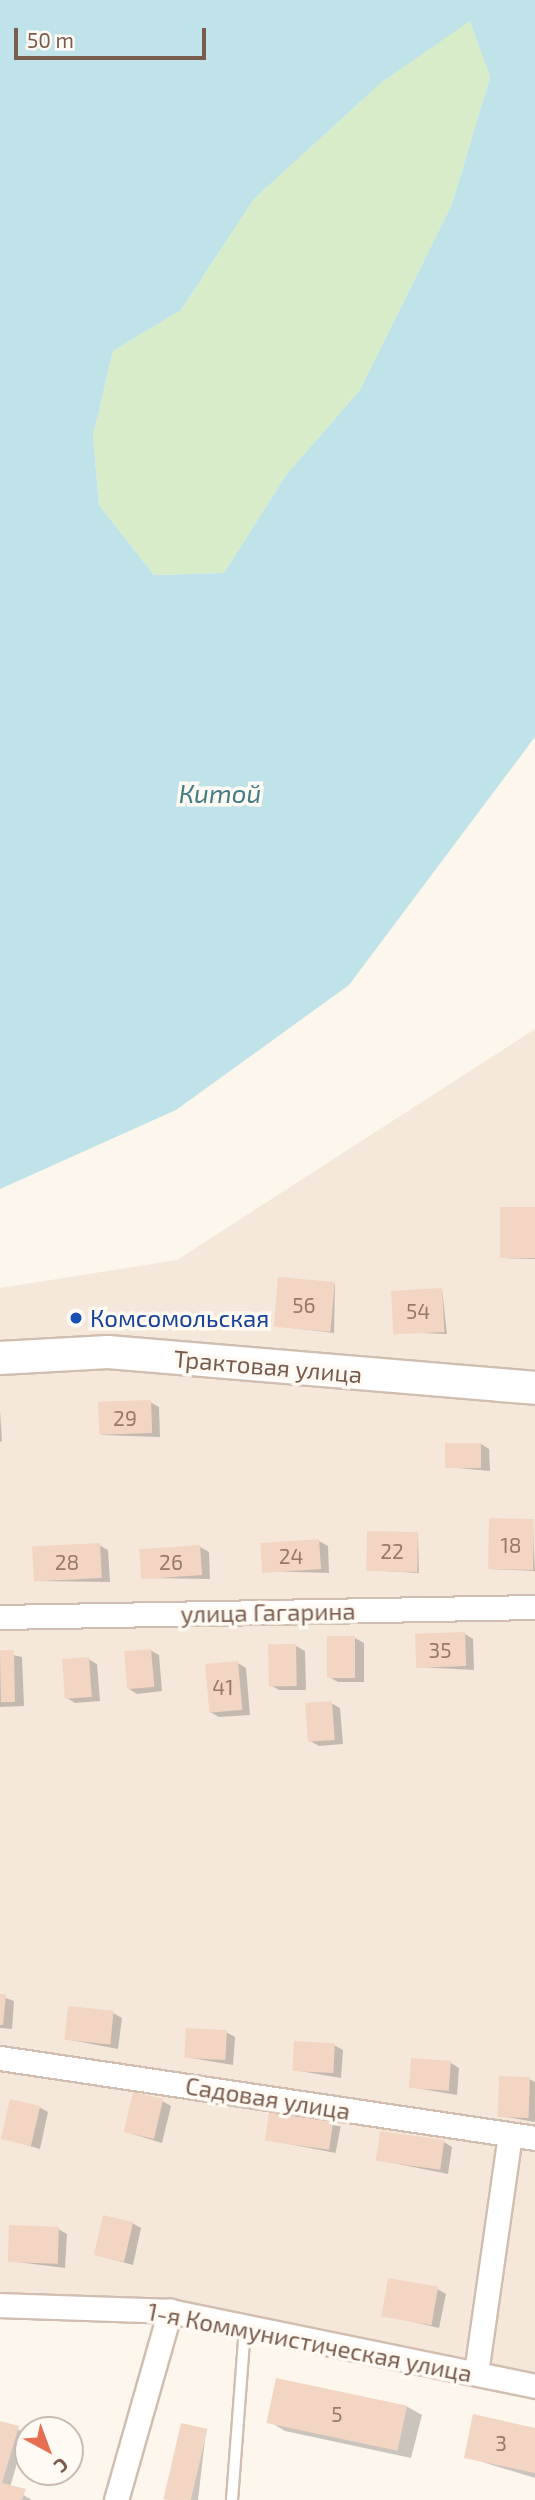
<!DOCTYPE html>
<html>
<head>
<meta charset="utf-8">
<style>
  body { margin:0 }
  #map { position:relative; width:535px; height:2500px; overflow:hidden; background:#fdf6ec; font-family:"Exo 2",sans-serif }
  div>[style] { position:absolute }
  .residential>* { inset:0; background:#f5e8da }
  .green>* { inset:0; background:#d8ecc9 }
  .water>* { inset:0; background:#bfe3e8 }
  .shadow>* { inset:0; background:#0003; transform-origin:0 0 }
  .building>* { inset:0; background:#f3d5c3; transform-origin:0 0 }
  .roads { filter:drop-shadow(2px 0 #d1beb0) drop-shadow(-2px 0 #d1beb0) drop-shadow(0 2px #d1beb0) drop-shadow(0 -2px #d1beb0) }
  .lane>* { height:10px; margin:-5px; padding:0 5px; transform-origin:5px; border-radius:5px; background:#fff }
  .street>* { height:23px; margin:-11.5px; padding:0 11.5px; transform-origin:11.5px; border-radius:11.5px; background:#fff }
  .secondary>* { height:32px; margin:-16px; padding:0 16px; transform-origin:16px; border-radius:16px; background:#fff }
  .dots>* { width:19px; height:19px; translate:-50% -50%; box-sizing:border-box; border:4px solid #fffaf3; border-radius:50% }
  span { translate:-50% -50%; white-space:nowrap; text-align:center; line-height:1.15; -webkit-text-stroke:7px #fffaf3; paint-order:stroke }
  .number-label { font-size:21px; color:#987a6a }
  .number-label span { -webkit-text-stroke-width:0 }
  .transit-label { font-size:24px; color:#164399 }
  .left { translate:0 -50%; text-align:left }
  .street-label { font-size:24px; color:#7a5c4d }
  .water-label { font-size:26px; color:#437c86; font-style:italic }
  .north { position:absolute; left:14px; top:2416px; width:70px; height:70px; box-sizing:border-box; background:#fffaf3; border:2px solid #cabbb1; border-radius:50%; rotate:139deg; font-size:19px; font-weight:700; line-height:28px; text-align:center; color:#7a5c4d }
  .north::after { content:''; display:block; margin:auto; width:24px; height:32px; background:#e76f51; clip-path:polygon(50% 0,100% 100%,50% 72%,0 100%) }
  .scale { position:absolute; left:14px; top:28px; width:192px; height:32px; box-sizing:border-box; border:4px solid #7a5c4d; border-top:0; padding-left:9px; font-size:21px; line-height:24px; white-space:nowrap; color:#7a5c4d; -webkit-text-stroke:5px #fffaf3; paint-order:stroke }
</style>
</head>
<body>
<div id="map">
  <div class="residential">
    <i style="clip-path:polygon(535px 1029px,535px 2378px,189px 2318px,0 2316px,0 1288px,177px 1260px)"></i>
  </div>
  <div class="green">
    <i style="clip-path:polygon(470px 20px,490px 77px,452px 204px,360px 390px,286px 475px,224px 573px,154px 575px,99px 505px,93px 436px,113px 351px,181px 310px,254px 199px,382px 82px)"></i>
  </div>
  <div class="water">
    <i style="clip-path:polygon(evenodd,0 0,535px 0,535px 737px,349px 985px,176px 1110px,0 1189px,0 0,470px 21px,490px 77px,452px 204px,360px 390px,286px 475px,224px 573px,154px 575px,99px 505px,93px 436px,113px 351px,181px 310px,254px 199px,382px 82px,470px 21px)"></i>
  </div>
  <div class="shadow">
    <i style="clip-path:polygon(535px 1209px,535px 1259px,503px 1258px)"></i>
    <i style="clip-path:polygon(335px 1284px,334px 1333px,276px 1326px)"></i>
    <i style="clip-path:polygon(442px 1289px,447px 1334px,394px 1332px)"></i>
    <i style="clip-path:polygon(150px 1402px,159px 1407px,160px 1437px,102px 1435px)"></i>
    <i style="clip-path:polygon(0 1410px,2px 1441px,0 1442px)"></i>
    <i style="clip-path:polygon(481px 1444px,489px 1449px,490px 1471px,447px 1467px)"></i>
    <i style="clip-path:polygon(533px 1521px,535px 1571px,490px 1569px)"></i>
    <i style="clip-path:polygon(418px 1533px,419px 1573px,367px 1570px)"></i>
    <i style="clip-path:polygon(319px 1541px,328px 1546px,329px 1573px,263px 1571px)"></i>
    <i style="clip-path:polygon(99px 1545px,108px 1550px,110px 1582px,36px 1581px)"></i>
    <i style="clip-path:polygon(200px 1547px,209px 1552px,210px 1579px,143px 1578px)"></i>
    <i style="clip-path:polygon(465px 1634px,473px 1639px,474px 1670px,418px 1667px)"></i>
    <i style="clip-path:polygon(355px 1638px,364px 1643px,364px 1682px,338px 1682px,329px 1677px)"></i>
    <i style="clip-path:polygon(296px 1646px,305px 1651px,306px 1690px,279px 1690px,270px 1685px)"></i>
    <i style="clip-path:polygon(150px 1650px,159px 1655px,162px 1691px,137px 1694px,129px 1689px)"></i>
    <i style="clip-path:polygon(0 1652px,22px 1657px,24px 1706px,0 1707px)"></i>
    <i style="clip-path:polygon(88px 1659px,97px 1664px,100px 1701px,75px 1703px,67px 1698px)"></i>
    <i style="clip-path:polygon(238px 1663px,246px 1668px,250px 1715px,219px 1717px,210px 1712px)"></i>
    <i style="clip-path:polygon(331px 1703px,340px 1708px,343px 1744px,319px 1746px,310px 1741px)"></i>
    <i style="clip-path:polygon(0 1996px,14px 2001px,12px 2029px,0 2028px)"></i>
    <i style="clip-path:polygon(113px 2013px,122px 2018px,118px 2049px,65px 2039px)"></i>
    <i style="clip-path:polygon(226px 2032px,235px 2037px,233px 2065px,185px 2057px)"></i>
    <i style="clip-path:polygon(334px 2045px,343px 2050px,341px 2078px,294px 2070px)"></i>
    <i style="clip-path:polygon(451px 2063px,459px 2068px,457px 2095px,410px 2087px)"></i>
    <i style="clip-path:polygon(529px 2079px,535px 2082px,535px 2122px,500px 2116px)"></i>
    <i style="clip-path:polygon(162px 2101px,171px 2106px,162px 2143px,126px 2132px)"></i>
    <i style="clip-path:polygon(39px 2107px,48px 2112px,40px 2149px,3px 2138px)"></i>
    <i style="left:271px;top:2113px;width:71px;height:27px;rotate:11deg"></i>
    <i style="clip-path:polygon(444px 2142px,452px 2147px,448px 2174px,378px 2160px)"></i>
    <i style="clip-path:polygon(132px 2223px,141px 2228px,133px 2265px,96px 2255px)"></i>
    <i style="clip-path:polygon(58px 2229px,67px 2234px,65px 2268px,9px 2261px)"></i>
    <i style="clip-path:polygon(437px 2289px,446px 2294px,439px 2328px,383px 2315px)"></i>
    <i style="clip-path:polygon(406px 2406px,422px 2415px,411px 2458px,285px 2431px,270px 2422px)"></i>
    <i style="clip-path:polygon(0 2422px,26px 2433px,10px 2487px,32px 2500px,0 2500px)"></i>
    <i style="clip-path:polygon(535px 2429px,535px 2478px,466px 2457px)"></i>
    <i style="clip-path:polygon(206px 2431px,198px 2500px,169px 2500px)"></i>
  </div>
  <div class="building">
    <i style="left:535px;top:1207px;width:51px;height:35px;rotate:90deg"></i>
    <i style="left:278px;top:1277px;width:57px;height:50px;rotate:5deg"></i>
    <i style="left:442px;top:1288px;width:44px;height:51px;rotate:87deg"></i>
    <i style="left:151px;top:1400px;width:33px;height:53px;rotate:88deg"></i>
    <i style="left:445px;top:1443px;width:36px;height:25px"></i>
    <i style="left:534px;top:1519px;width:51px;height:45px;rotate:91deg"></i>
    <i style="left:367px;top:1531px;width:51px;height:40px;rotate:1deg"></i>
    <i style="left:319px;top:1539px;width:30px;height:59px;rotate:86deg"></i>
    <i style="left:100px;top:1543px;width:35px;height:68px;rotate:87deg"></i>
    <i style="left:200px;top:1545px;width:30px;height:61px;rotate:86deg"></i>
    <i style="left:465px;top:1632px;width:34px;height:50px;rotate:88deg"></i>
    <i style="left:327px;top:1636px;width:28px;height:42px"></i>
    <i style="left:296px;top:1644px;width:42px;height:28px;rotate:89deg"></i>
    <i style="left:151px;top:1649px;width:38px;height:27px;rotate:85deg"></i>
    <i style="left:14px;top:1650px;width:52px;height:14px;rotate:89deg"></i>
    <i style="left:89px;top:1657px;width:40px;height:27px;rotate:86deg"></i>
    <i style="left:238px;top:1661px;width:49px;height:33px;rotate:85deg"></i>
    <i style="left:332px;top:1701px;width:39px;height:27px;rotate:86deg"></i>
    <i style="clip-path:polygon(0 1994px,6px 1994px,3px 2025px,0 2025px)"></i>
    <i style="left:68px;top:2006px;width:46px;height:34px;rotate:6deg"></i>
    <i style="left:186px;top:2028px;width:41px;height:30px;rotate:3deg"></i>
    <i style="left:294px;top:2041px;width:41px;height:30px;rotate:3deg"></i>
    <i style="left:411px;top:2058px;width:40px;height:30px;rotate:4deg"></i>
    <i style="left:499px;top:2076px;width:31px;height:41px;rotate:2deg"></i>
    <i style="left:133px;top:2092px;width:31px;height:41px;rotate:13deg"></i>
    <i style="left:10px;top:2099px;width:31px;height:41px;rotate:13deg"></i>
    <i style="left:269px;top:2111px;width:65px;height:30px;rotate:8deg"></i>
    <i style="left:380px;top:2131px;width:65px;height:30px;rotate:8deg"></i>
    <i style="left:103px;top:2215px;width:31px;height:41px;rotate:13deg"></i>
    <i style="left:9px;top:2225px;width:50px;height:37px;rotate:2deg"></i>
    <i style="left:388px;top:2278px;width:51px;height:39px;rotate:10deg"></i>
    <i style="left:276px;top:2378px;width:134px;height:46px;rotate:12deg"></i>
    <i style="clip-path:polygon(473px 2414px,535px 2428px,535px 2473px,464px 2458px)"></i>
    <i style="clip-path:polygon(0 2421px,19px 2426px,2px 2483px,26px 2489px,22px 2500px,0 2500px)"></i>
    <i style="left:181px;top:2423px;width:27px;height:78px;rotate:13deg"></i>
  </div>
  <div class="roads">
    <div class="lane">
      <i style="left:232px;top:2500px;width:174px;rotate:-85.7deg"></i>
    </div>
    <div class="street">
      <i style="left:0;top:1617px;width:535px;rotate:-1.07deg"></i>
      <i style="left:0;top:2058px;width:541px;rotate:8.5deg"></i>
      <i style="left:0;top:2305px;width:170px;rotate:2deg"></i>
      <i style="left:170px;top:2311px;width:373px;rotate:11.6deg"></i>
      <i style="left:476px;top:2373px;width:241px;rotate:-81.9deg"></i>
      <i style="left:116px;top:2500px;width:197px;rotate:-74.1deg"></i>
    </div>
    <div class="secondary">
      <i style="left:0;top:1358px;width:108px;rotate:-3.2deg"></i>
      <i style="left:108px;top:1352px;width:429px;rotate:4.8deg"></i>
    </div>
  </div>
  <div class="dots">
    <i style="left:76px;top:1318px;background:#1a4fb4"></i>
  </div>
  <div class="number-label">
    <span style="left:304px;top:1305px">56</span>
    <span style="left:418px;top:1311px">54</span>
    <span style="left:125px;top:1418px">29</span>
    <span style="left:511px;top:1545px">18</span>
    <span style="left:392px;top:1551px">22</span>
    <span style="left:291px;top:1556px">24</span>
    <span style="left:67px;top:1562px">28</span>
    <span style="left:171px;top:1562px">26</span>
    <span style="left:440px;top:1650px">35</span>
    <span style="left:223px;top:1687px">41</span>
    <span style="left:337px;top:2414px">5</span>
    <span style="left:501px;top:2443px">3</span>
  </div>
  <div class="transit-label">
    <span class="left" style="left:90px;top:1318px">Комсомольская</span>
  </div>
  <div class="street-label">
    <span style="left:268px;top:1366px;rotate:5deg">Трактовая улица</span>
    <span style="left:268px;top:1612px;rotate:-1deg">улица Гагарина</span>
    <span style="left:268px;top:2098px;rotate:9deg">Садовая улица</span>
    <span style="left:310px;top:2342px;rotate:11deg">1-я Коммунистическая улица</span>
  </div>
  <div class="water-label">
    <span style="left:220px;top:793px">Китой</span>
  </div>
  <div class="north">С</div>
  <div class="scale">50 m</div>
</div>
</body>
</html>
